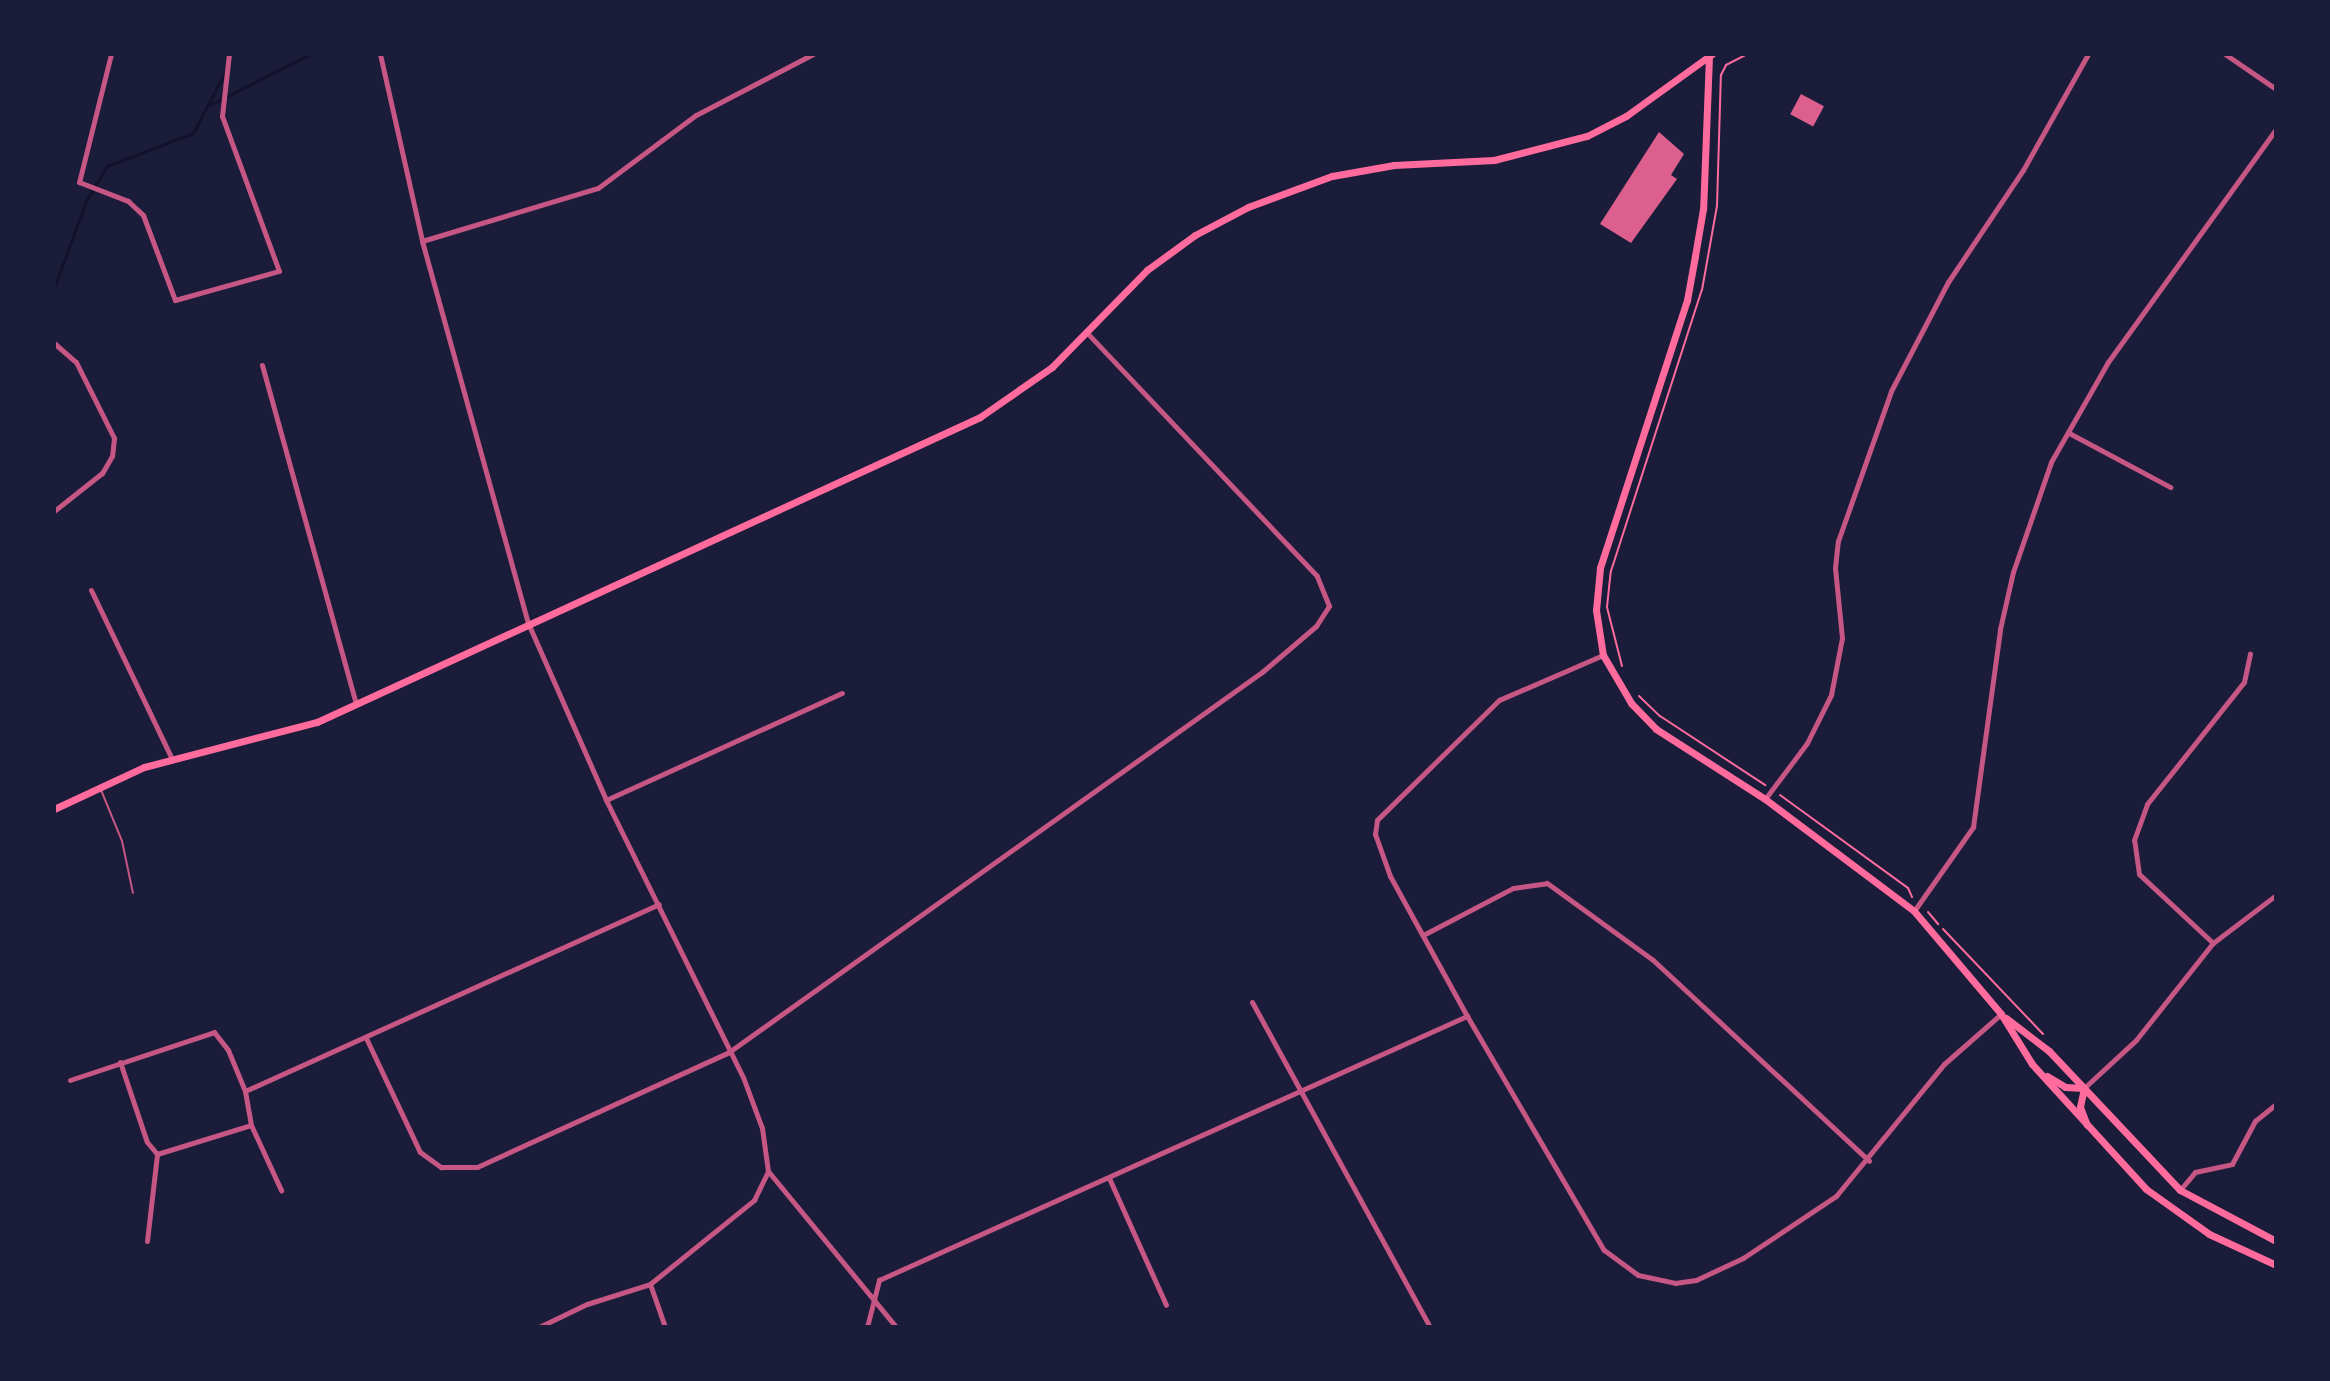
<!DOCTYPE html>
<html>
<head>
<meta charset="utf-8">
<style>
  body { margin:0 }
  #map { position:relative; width:2330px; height:1381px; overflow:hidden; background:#1b1b3a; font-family:"DejaVu Sans",sans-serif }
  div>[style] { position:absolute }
  .stream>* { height:3px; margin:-1.5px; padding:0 1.5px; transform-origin:1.5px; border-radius:1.5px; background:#12122b }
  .building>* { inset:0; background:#dd5f8e; transform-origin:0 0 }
  .path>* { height:2px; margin:-1px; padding:0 1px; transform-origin:1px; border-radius:1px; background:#ff6b9d }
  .service>* { height:2px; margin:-1px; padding:0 1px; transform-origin:1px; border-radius:1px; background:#c65784 }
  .minor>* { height:5px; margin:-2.5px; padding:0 2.5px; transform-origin:2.5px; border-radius:2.5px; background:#c65784 }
  .secondary>* { height:7px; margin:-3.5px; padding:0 3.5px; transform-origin:3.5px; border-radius:3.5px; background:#ff6b9d }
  span { translate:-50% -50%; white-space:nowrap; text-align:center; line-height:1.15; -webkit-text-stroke:7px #1b1b3a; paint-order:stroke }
  .frame { position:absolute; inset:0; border:56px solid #1b1b3a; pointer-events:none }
</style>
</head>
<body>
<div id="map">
  <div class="stream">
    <i style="left:210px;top:105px;width:112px;rotate:-27deg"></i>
    <i style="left:54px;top:288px;width:93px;rotate:-69.8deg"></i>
    <i style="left:86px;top:201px;width:41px;rotate:-59deg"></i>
    <i style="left:107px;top:166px;width:92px;rotate:-21deg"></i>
    <i style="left:193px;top:133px;width:69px;rotate:-62.3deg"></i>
  </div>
  <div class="building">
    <i style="left:1801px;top:94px;width:26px;height:23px;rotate:28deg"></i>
    <i style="clip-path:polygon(1659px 132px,1684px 154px,1671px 175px,1677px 179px,1631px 243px,1600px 224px)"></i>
  </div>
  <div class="path">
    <i style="left:1622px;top:666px;width:61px;rotate:-104.3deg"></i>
    <i style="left:1607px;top:607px;width:36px;rotate:-84deg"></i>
    <i style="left:1611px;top:571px;width:295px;rotate:-72.1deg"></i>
    <i style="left:1702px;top:290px;width:85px;rotate:-79.9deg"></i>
    <i style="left:1717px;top:206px;width:131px;rotate:-88.3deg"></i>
    <i style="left:1721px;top:75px;width:11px;rotate:-63deg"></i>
    <i style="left:1726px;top:65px;width:25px;rotate:-27deg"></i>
    <i style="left:1639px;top:696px;width:29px;rotate:44deg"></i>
    <i style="left:1660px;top:716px;width:126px;rotate:33.3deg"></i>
    <i style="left:1780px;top:795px;width:158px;rotate:36deg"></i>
    <i style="left:1908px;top:888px;width:10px;rotate:66deg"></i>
    <i style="left:1928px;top:912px;width:16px;rotate:50deg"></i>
    <i style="left:1943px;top:929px;width:145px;rotate:46.4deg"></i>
  </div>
  <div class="service">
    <i style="left:101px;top:790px;width:55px;rotate:67.6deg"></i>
    <i style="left:122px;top:841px;width:53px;rotate:78.1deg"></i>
  </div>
  <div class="minor">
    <i style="left:111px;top:54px;width:132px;rotate:104deg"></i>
    <i style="left:79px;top:182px;width:53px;rotate:21.2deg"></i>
    <i style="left:128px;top:201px;width:21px;rotate:43deg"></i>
    <i style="left:143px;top:215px;width:91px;rotate:69.4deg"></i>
    <i style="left:175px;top:300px;width:108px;rotate:-15.6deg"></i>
    <i style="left:279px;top:271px;width:165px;rotate:-110.2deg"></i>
    <i style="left:222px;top:116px;width:62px;rotate:-83.6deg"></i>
    <i style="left:380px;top:54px;width:192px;rotate:77.3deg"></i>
    <i style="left:422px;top:241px;width:396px;rotate:74.5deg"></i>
    <i style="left:528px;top:623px;width:193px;rotate:66.2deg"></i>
    <i style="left:606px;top:800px;width:309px;rotate:63.7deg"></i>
    <i style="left:743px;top:1077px;width:54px;rotate:69.6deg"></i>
    <i style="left:762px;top:1128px;width:43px;rotate:82.1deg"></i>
    <i style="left:768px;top:1171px;width:202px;rotate:50.6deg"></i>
    <i style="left:2225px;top:54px;width:62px;rotate:34.5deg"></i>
    <i style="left:422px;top:241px;width:184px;rotate:-16.8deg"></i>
    <i style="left:598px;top:188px;width:122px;rotate:-36.7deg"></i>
    <i style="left:696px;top:115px;width:132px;rotate:-27.5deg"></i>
    <i style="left:54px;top:343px;width:29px;rotate:41deg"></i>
    <i style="left:76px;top:362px;width:85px;rotate:63.4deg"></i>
    <i style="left:114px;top:438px;width:18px;rotate:96deg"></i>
    <i style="left:112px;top:456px;width:20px;rotate:120deg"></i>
    <i style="left:102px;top:473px;width:61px;rotate:141.6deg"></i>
    <i style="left:262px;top:365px;width:352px;rotate:74.5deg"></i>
    <i style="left:2069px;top:433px;width:115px;rotate:28.1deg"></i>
    <i style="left:91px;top:590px;width:187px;rotate:64.4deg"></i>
    <i style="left:1603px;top:655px;width:113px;rotate:156.6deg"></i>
    <i style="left:1499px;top:700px;width:171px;rotate:135.5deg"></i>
    <i style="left:1377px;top:820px;width:14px;rotate:98deg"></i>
    <i style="left:1375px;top:834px;width:45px;rotate:70.3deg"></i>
    <i style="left:1390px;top:876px;width:160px;rotate:61.2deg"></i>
    <i style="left:1467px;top:1016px;width:271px;rotate:59.7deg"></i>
    <i style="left:1604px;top:1250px;width:42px;rotate:36.3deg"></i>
    <i style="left:1638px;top:1275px;width:38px;rotate:12deg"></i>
    <i style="left:1675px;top:1283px;width:21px;rotate:-8deg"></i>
    <i style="left:1696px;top:1280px;width:52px;rotate:-25.1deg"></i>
    <i style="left:1743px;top:1258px;width:112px;rotate:-33.7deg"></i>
    <i style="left:1836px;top:1196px;width:171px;rotate:-50.7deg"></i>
    <i style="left:1944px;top:1064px;width:76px;rotate:-41.3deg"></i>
    <i style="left:1765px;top:799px;width:70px;rotate:-53.1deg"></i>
    <i style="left:1807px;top:743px;width:54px;rotate:-63.4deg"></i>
    <i style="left:1831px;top:695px;width:58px;rotate:-79.1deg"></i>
    <i style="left:1842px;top:638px;width:70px;rotate:-95.7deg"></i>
    <i style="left:1835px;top:568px;width:27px;rotate:-84deg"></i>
    <i style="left:1838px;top:541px;width:159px;rotate:-70.5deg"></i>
    <i style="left:1891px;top:391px;width:123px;rotate:-62.4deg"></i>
    <i style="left:1948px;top:282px;width:135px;rotate:-56.2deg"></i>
    <i style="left:2023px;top:170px;width:133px;rotate:-60.7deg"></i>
    <i style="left:606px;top:800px;width:259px;rotate:-24.4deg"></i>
    <i style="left:1914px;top:911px;width:103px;rotate:-54.9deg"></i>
    <i style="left:1973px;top:827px;width:200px;rotate:-82.2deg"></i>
    <i style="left:2000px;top:629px;width:58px;rotate:-77.2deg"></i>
    <i style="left:2013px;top:572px;width:116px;rotate:-70.9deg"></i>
    <i style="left:2051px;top:462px;width:115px;rotate:-60.3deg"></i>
    <i style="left:2108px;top:362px;width:287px;rotate:-54.2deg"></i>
    <i style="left:1425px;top:934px;width:99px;rotate:-27.6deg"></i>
    <i style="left:1513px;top:888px;width:34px;rotate:-8deg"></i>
    <i style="left:1547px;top:883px;width:131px;rotate:36deg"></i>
    <i style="left:1653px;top:960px;width:295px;rotate:42.9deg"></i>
    <i style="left:2213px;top:943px;width:101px;rotate:-137deg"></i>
    <i style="left:2139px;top:874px;width:34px;rotate:-98deg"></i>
    <i style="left:2134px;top:840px;width:38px;rotate:-70deg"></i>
    <i style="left:2147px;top:804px;width:156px;rotate:-51.5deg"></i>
    <i style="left:2244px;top:682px;width:29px;rotate:-78deg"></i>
    <i style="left:1252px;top:1002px;width:371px;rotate:61.3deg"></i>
    <i style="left:366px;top:1038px;width:126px;rotate:64.7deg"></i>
    <i style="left:420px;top:1152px;width:26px;rotate:36deg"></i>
    <i style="left:441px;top:1167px;width:36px"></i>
    <i style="left:477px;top:1167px;width:277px;rotate:-24.5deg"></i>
    <i style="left:729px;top:1052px;width:655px;rotate:-35.49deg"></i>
    <i style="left:1262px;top:672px;width:71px;rotate:-40.4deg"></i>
    <i style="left:1316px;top:626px;width:24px;rotate:-57deg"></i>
    <i style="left:1329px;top:606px;width:32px;rotate:-112deg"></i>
    <i style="left:1317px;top:576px;width:335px;rotate:-133.4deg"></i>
    <i style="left:120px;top:1062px;width:84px;rotate:71.4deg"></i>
    <i style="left:147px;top:1142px;width:16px;rotate:50deg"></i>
    <i style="left:157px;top:1154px;width:98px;rotate:-17.1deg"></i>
    <i style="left:70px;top:1080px;width:152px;rotate:-18.4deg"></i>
    <i style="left:214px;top:1032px;width:23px;rotate:52deg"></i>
    <i style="left:228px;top:1050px;width:44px;rotate:67.5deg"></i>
    <i style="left:245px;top:1091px;width:35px;rotate:80deg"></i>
    <i style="left:251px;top:1125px;width:72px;rotate:65.2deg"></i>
    <i style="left:2084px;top:1088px;width:71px;rotate:-42.7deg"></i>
    <i style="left:2136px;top:1040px;width:124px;rotate:-51.6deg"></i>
    <i style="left:2213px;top:943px;width:79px;rotate:-37.3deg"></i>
    <i style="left:245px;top:1091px;width:454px;rotate:-24.3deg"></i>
    <i style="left:1109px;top:1178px;width:139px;rotate:65.8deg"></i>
    <i style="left:2180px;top:1190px;width:23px;rotate:-50deg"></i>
    <i style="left:2195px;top:1172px;width:38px;rotate:-12deg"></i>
    <i style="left:2232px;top:1164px;width:49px;rotate:-61.9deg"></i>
    <i style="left:2255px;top:1121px;width:27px;rotate:-39deg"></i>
    <i style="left:147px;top:1241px;width:88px;rotate:-83.4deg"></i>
    <i style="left:650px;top:1284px;width:46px;rotate:70.8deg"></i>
    <i style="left:539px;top:1327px;width:53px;rotate:-25.6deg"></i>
    <i style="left:587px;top:1304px;width:66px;rotate:-17.6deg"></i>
    <i style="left:650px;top:1284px;width:134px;rotate:-38.9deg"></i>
    <i style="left:754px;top:1200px;width:32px;rotate:-64deg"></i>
    <i style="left:867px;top:1327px;width:49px;rotate:-75.7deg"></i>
    <i style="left:879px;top:1280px;width:645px;rotate:-24.18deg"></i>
  </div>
  <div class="secondary">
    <i style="left:1709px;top:56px;width:153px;rotate:92.2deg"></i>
    <i style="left:1703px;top:209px;width:48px;rotate:99.7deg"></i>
    <i style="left:1695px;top:256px;width:45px;rotate:100.3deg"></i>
    <i style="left:1687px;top:300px;width:282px;rotate:108deg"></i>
    <i style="left:1600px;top:568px;width:42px;rotate:95.4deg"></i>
    <i style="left:1596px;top:610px;width:46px;rotate:81.2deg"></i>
    <i style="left:1603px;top:655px;width:56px;rotate:59.7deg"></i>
    <i style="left:1631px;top:703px;width:36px;rotate:46deg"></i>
    <i style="left:1656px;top:729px;width:130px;rotate:32.7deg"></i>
    <i style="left:1765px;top:799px;width:186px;rotate:36.9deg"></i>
    <i style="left:1914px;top:911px;width:135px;rotate:49.8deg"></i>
    <i style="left:2001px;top:1014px;width:59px;rotate:58.2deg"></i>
    <i style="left:2032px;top:1064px;width:169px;rotate:47.6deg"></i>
    <i style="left:2146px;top:1189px;width:77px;rotate:35.5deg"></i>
    <i style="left:2209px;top:1234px;width:74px;rotate:24.8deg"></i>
    <i style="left:54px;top:809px;width:99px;rotate:-25deg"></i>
    <i style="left:144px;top:767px;width:179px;rotate:-14.6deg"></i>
    <i style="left:317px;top:722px;width:730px;rotate:-24.7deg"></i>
    <i style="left:980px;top:417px;width:88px;rotate:-34.8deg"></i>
    <i style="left:1052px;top:367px;width:136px;rotate:-45.6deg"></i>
    <i style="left:1147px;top:270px;width:59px;rotate:-36.1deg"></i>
    <i style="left:1195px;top:235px;width:60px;rotate:-27.8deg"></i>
    <i style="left:1248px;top:207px;width:90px;rotate:-20.3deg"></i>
    <i style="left:1332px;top:176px;width:63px;rotate:-10.1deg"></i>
    <i style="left:1394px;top:165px;width:100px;rotate:-2.9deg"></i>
    <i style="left:1494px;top:160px;width:96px;rotate:-14.5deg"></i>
    <i style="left:1587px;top:136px;width:44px;rotate:-27.1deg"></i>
    <i style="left:1626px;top:116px;width:106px;rotate:-35.8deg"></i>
    <i style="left:2006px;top:1018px;width:54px;rotate:37.5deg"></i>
    <i style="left:2049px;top:1051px;width:191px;rotate:46.7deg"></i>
    <i style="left:2180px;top:1190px;width:109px;rotate:28deg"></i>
    <i style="left:2047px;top:1076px;width:21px;rotate:31deg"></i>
    <i style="left:2065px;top:1087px;width:19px;rotate:3deg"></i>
    <i style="left:2084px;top:1088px;width:19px;rotate:102deg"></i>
    <i style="left:2080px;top:1107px;width:19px;rotate:69deg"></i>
  </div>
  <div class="frame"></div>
</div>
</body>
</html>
